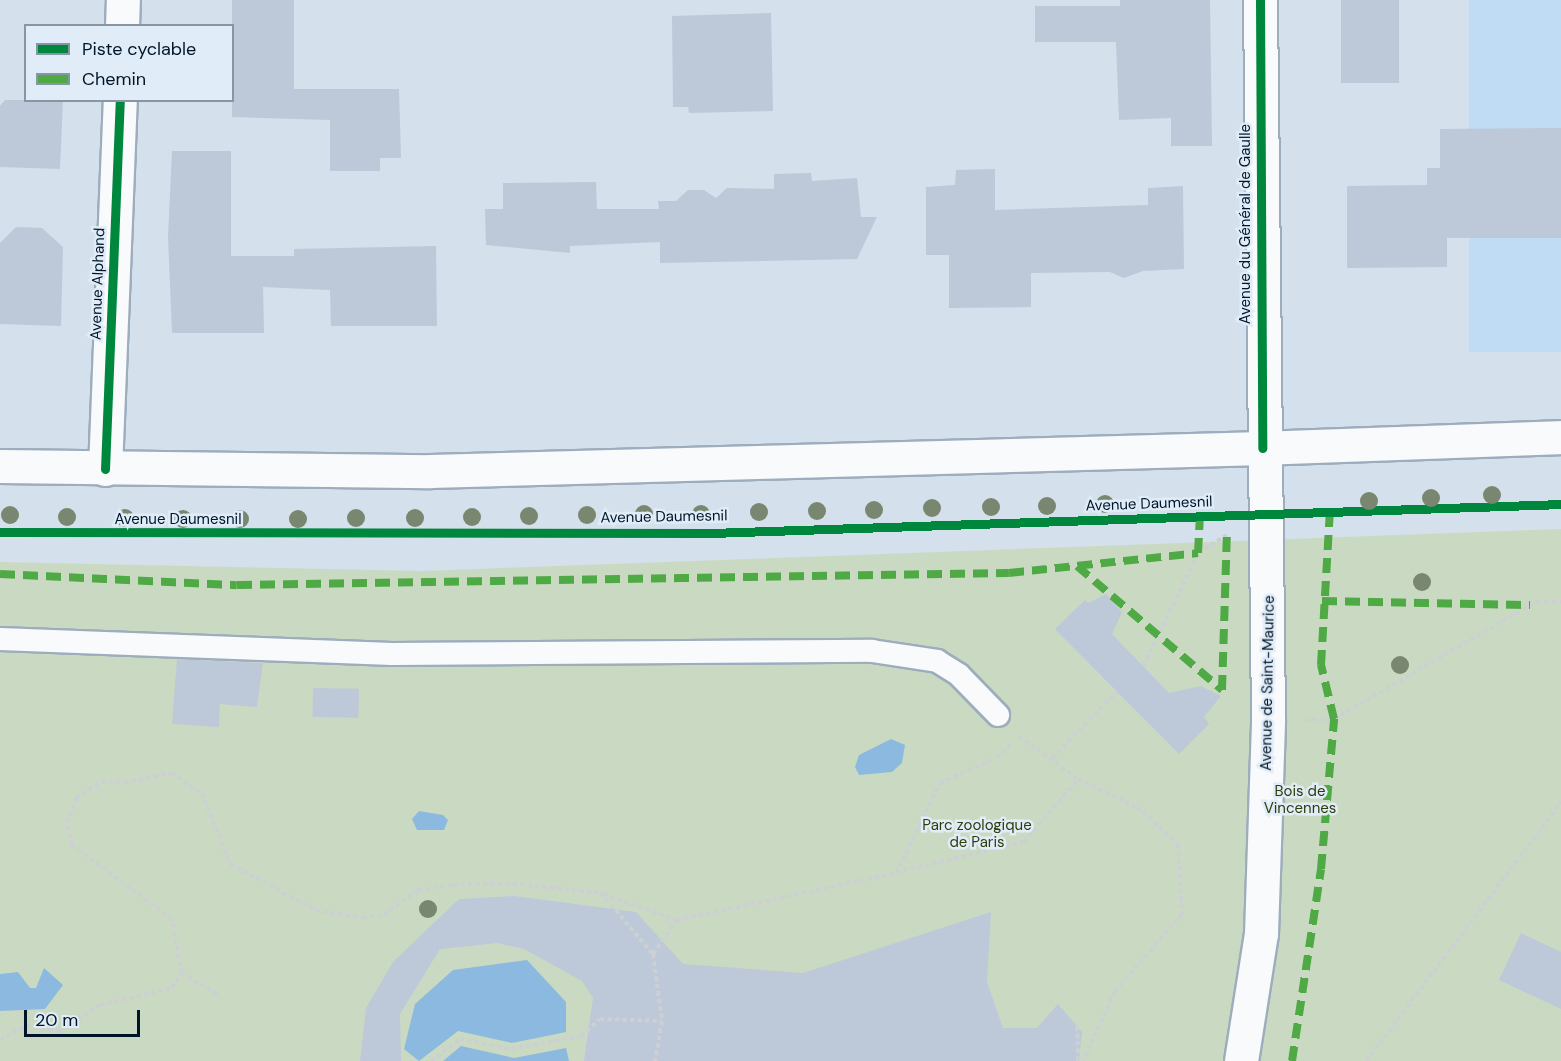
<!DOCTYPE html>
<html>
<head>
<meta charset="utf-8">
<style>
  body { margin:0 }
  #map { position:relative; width:1561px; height:1061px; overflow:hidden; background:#d4e0ec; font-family:"DM Sans",sans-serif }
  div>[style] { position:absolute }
  .built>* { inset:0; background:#c0dbf4; transform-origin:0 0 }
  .green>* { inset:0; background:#cadac2 }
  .water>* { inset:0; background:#8cb9df }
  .building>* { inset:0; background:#bdc8d9; transform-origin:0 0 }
  .path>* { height:4px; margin-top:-2px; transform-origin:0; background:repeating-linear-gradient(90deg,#ccd0d3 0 4.5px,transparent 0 7.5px) }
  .roads { filter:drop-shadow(2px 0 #9cadbd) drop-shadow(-2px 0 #9cadbd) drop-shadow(0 2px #9cadbd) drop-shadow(0 -2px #9cadbd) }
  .service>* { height:22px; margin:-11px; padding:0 11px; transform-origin:11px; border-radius:11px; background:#f9fafc }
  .minor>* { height:33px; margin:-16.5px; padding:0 16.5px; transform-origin:16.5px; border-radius:16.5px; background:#f9fafc }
  .tertiary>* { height:33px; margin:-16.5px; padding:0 16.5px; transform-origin:16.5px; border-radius:16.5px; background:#f9fafc }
  .secondary>* { height:33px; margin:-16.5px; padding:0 16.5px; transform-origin:16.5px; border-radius:16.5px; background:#f9fafc }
  .quiet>* { height:8px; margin-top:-4px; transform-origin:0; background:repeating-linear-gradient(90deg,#4fa944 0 15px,transparent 0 23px) }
  .cycleway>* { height:9px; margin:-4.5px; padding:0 4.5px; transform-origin:4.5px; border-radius:4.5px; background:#00873e }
  .trees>* { width:18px; height:18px; margin:-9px; border-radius:50%; background:#798670 }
  span { translate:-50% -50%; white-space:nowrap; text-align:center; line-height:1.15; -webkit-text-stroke:5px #e0ecf7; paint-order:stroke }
  .street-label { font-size:15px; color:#001528 }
  .park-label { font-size:15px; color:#2e3d0a }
  .legend { position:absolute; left:24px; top:24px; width:210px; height:78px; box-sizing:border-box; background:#e0ecf7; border:2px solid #8696a4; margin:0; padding:8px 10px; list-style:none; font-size:18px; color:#001528 }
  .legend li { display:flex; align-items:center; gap:12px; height:30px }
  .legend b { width:30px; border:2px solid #8696a4 }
  .scale { position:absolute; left:24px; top:1010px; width:116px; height:27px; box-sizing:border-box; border:3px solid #001528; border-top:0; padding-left:8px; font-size:18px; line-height:21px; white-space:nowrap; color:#001528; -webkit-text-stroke:4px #e0ecf7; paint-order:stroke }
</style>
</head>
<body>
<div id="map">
  <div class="built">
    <i style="left:1469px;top:0;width:92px;height:352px"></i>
  </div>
  <div class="green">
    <i style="clip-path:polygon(1561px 529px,1561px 1061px,0 1061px,0 562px,423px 571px)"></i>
  </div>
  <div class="water">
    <i style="clip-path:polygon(891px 739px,905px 745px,902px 763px,892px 772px,859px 775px,855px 767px,859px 755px)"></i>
    <i style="clip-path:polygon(419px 811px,443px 815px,448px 820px,444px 830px,417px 830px,412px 819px)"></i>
    <i style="clip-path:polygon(527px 960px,566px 1002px,566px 1032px,512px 1043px,458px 1031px,419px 1061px,404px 1049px,415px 1004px,453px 970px)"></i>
    <i style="clip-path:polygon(44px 968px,63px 985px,45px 1009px,0 1011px,0 974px,18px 972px,30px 988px,36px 988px)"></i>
    <i style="clip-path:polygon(461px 1046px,514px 1058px,566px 1048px,569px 1061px,443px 1061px)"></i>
  </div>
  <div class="building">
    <i style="clip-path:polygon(232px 0,294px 0,294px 89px,399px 89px,401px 158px,380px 158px,380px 171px,330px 171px,330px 120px,232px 117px)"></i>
    <i style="clip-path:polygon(1120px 0,1210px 0,1212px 146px,1171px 146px,1171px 118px,1119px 120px,1116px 42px,1035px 42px,1035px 6px,1120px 6px)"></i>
    <i style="left:1341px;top:0;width:58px;height:83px"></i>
    <i style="clip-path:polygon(771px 13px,773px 111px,689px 113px,688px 107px,673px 107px,672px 16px)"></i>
    <i style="clip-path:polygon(5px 100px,63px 100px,60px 169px,0 167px,0 106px)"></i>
    <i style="clip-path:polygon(1561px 128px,1561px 238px,1447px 238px,1447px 267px,1347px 268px,1347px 186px,1427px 185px,1427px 168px,1440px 168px,1440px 129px)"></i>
    <i style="clip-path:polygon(172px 151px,231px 151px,231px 256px,294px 256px,294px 249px,436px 246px,437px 326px,331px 326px,330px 290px,263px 287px,264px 333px,172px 333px,168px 237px)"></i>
    <i style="clip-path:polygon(995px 169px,995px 210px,1148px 205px,1148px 188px,1183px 186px,1184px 269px,1143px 271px,1124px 278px,1110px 272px,1031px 273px,1031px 307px,949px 308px,949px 255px,926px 255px,926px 187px,955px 185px,956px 170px)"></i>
    <i style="clip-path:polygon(811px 173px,812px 181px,857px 178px,861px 217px,877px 217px,857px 259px,660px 263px,660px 242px,570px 246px,570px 253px,486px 245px,485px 209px,503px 209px,503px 183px,596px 182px,597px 209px,659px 209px,658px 201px,676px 201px,688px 190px,704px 190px,716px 198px,727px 188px,774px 189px,774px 174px)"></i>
    <i style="clip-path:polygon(16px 227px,42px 228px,63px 247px,61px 326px,0 324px,0 243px)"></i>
    <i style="clip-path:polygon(1106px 594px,1122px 612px,1112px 634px,1169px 693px,1201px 686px,1221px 696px,1204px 717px,1209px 724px,1179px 754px,1055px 629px,1085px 600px,1088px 603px)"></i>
    <i style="clip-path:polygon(177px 659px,263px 663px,257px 707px,220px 704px,219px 727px,172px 724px)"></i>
    <i style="left:313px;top:688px;width:46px;height:29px;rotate:1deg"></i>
    <i style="clip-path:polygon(514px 896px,636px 912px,683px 964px,803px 973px,991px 912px,987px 982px,1003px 1028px,1037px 1028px,1058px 1004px,1082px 1032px,1079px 1061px,584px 1061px,593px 998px,582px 981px,524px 949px,497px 943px,440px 949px,400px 1014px,401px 1061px,360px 1061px,366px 1008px,393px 962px,459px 899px)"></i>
    <i style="clip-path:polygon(1521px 933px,1561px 952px,1561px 1009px,1499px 980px)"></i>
  </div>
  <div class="path">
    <i style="left:1143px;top:666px;width:126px;rotate:-64deg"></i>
    <i style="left:1198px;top:553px;width:34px;rotate:-32deg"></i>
    <i style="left:1305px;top:720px;width:29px;rotate:-2deg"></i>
    <i style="left:1334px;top:719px;width:235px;rotate:-30.2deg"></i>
    <i style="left:1537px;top:601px;width:24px;rotate:2deg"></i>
    <i style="left:1019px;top:736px;width:73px;rotate:36.1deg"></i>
    <i style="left:1078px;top:779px;width:65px;rotate:25.4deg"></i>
    <i style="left:1137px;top:807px;width:55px;rotate:42.1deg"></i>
    <i style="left:1178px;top:844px;width:70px;rotate:86.7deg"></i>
    <i style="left:1182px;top:914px;width:102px;rotate:131deg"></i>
    <i style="left:1115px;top:991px;width:77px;rotate:114.6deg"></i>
    <i style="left:1052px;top:758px;width:93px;rotate:-45.4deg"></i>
    <i style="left:896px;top:872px;width:131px;rotate:-13.2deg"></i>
    <i style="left:1024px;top:842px;width:83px;rotate:-49.4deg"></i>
    <i style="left:603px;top:894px;width:78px;rotate:19.4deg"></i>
    <i style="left:677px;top:920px;width:224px;rotate:-12.1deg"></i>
    <i style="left:896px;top:873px;width:100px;rotate:-63.9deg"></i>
    <i style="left:940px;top:783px;width:61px;rotate:-24.1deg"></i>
    <i style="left:996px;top:758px;width:21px;rotate:-41deg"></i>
    <i style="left:653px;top:954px;width:42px;rotate:-54.8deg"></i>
    <i style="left:181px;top:973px;width:43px;rotate:29.6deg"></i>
    <i style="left:1077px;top:1026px;width:35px;rotate:88deg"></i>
    <i style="left:0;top:1040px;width:30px;rotate:-28deg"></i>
    <i style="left:26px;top:1026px;width:34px;rotate:10deg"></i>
    <i style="left:59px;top:1032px;width:49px;rotate:-33.4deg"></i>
    <i style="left:100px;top:1005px;width:74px;rotate:-13.3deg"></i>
    <i style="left:172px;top:988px;width:17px;rotate:-59deg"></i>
    <i style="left:181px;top:973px;width:55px;rotate:-99.5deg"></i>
    <i style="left:172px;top:919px;width:124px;rotate:-143.5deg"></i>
    <i style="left:72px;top:845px;width:23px;rotate:-103deg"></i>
    <i style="left:67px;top:823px;width:27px;rotate:-70deg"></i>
    <i style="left:76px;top:798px;width:30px;rotate:-33deg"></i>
    <i style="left:101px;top:782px;width:23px;rotate:2deg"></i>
    <i style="left:124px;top:783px;width:48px;rotate:-12deg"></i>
    <i style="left:171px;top:773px;width:37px;rotate:33deg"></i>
    <i style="left:202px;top:793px;width:76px;rotate:68.5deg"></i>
    <i style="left:230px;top:864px;width:98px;rotate:28.1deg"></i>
    <i style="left:316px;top:910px;width:47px;rotate:9.9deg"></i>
    <i style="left:362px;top:918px;width:22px;rotate:-8deg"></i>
    <i style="left:384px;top:915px;width:42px;rotate:-36.3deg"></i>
    <i style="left:418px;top:890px;width:35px;rotate:-8deg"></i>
    <i style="left:453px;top:885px;width:52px;rotate:-2.2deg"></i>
    <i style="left:505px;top:883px;width:97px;rotate:5.9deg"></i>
    <i style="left:601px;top:893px;width:80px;rotate:49.6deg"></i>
    <i style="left:653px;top:954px;width:68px;rotate:82.3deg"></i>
    <i style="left:662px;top:1021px;width:41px;rotate:99.9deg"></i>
    <i style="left:431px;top:1061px;width:36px;rotate:-37deg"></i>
    <i style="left:460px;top:1039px;width:52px;rotate:11.1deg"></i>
    <i style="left:511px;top:1049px;width:71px;rotate:-10.5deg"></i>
    <i style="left:581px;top:1036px;width:25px;rotate:-42deg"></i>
    <i style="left:600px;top:1019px;width:62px;rotate:1.8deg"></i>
    <i style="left:1366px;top:1061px;width:324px;rotate:-53deg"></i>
  </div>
  <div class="roads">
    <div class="service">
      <i style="left:0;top:639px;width:392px;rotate:2.2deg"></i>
      <i style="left:392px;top:654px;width:480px;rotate:-0.4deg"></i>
      <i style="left:872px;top:651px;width:66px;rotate:8.7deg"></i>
      <i style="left:937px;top:661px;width:26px;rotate:32deg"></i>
      <i style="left:959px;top:675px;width:56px;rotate:45.7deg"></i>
    </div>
    <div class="minor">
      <i style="left:122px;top:26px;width:26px;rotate:-88deg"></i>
      <i style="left:105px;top:469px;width:369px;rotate:-87.7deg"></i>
    </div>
    <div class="tertiary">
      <i style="left:1262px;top:448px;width:299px;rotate:-2.1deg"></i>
    </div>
    <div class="secondary">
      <i style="left:0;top:466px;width:430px;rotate:0.7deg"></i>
      <i style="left:430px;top:471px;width:832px;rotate:-1.58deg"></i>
      <i style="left:1241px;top:1061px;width:129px;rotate:-81.1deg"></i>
      <i style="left:1261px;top:934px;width:215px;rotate:-88.1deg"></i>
      <i style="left:1268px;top:719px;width:719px;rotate:-90.64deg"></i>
    </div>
  </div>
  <div class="quiet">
    <i style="left:1077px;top:566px;width:191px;rotate:40.5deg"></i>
    <i style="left:1222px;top:690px;width:155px;rotate:-88.2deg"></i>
    <i style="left:0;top:574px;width:237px;rotate:2.7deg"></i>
    <i style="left:237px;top:585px;width:772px;rotate:-0.89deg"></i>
    <i style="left:1009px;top:573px;width:190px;rotate:-6deg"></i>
    <i style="left:1198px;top:553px;width:35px;rotate:-87deg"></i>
    <i style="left:1322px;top:601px;width:208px;rotate:1.1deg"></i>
    <i style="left:1292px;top:1061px;width:194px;rotate:-81.4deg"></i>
    <i style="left:1321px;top:869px;width:151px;rotate:-85deg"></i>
    <i style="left:1334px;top:719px;width:56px;rotate:-103.5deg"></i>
    <i style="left:1321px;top:665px;width:155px;rotate:-86.7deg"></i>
  </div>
  <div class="cycleway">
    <i style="left:1260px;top:0;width:448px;rotate:89.7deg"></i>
    <i style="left:105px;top:469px;width:369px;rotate:-87.7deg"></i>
    <i style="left:0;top:532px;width:711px;rotate:0.08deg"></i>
    <i style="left:711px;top:533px;width:850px;rotate:-1.95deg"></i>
  </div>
  <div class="trees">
    <i style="left:1492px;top:495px"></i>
    <i style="left:1431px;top:498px"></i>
    <i style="left:1369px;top:501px"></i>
    <i style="left:1105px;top:504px"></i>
    <i style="left:1047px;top:506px"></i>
    <i style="left:991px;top:507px"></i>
    <i style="left:932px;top:508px"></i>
    <i style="left:874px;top:510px"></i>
    <i style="left:817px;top:511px"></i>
    <i style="left:759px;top:512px"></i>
    <i style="left:644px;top:514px"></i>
    <i style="left:701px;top:514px"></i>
    <i style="left:10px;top:515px"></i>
    <i style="left:587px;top:515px"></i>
    <i style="left:529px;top:516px"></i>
    <i style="left:67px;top:517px"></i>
    <i style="left:472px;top:517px"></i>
    <i style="left:125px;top:518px"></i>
    <i style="left:356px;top:518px"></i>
    <i style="left:415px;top:518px"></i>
    <i style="left:183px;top:519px"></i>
    <i style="left:240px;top:519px"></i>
    <i style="left:298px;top:519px"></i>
    <i style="left:1422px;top:582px"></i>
    <i style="left:1400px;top:665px"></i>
    <i style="left:428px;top:909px"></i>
  </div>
  <div class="street-label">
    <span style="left:1246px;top:224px;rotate:-90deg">Avenue du Général de Gaulle</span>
    <span style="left:98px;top:284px;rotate:-88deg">Avenue Alphand</span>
    <span style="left:1149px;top:504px;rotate:-2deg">Avenue Daumesnil</span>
    <span style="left:664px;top:517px;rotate:-1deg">Avenue Daumesnil</span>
    <span style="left:178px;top:520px">Avenue Daumesnil</span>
    <span style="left:1268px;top:683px;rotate:-89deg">Avenue de Saint-Maurice</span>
  </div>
  <div class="park-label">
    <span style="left:1300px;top:800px">Bois de<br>Vincennes</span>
    <span style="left:977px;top:834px">Parc zoologique<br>de Paris</span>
  </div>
  <ul class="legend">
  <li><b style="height:8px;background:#00873e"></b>Piste cyclable</li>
  <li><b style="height:8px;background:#4fa944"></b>Chemin</li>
  </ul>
  <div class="scale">20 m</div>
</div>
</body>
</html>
